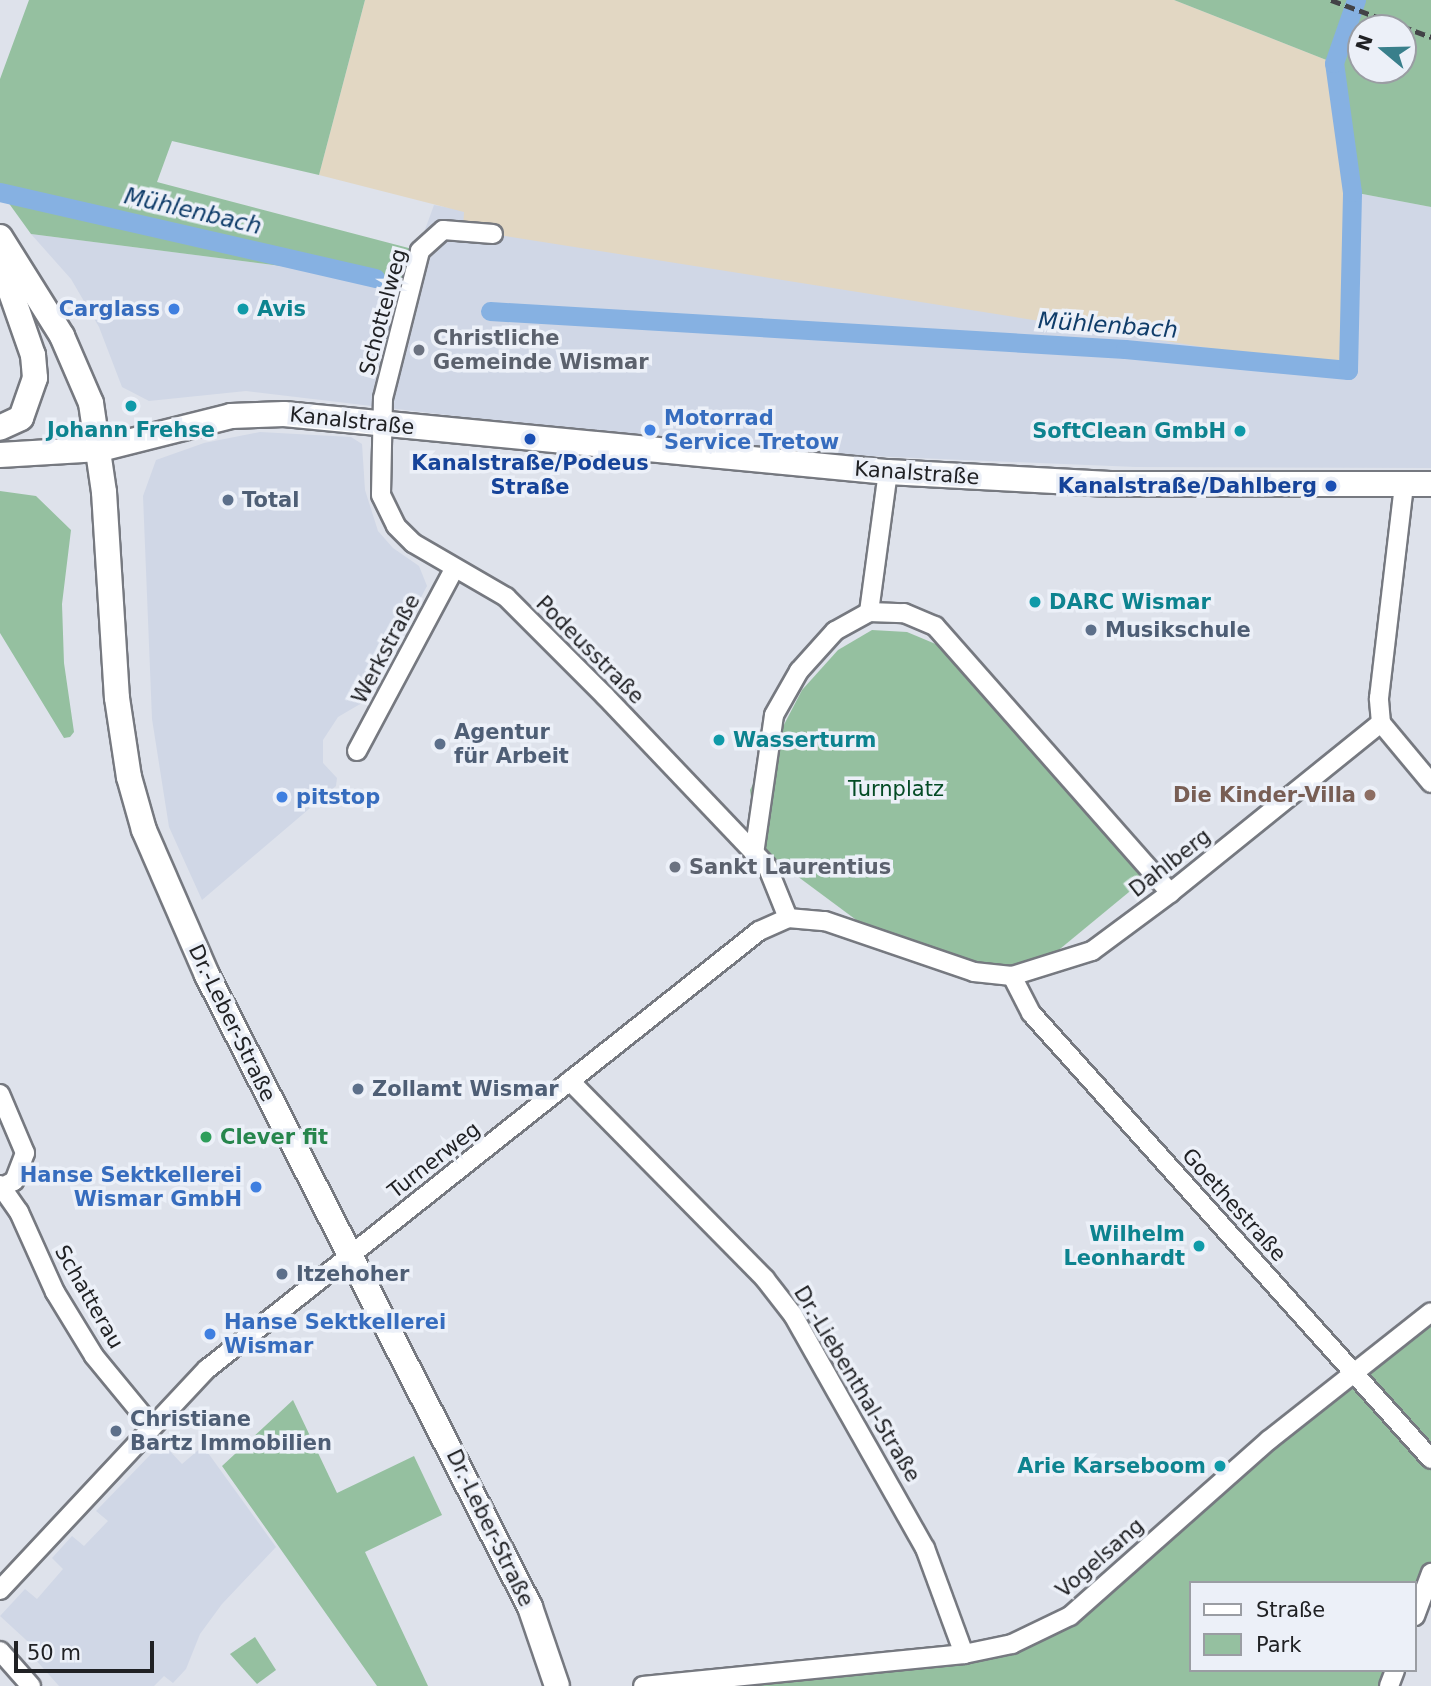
<!DOCTYPE html>
<html>
<head>
<meta charset="utf-8">
<style>
  body { margin:0 }
  #map { position:relative; width:1431px; height:1686px; overflow:hidden; background:#dee2eb; font-family:"DejaVu Sans",sans-serif }
  div>[style] { position:absolute }
  .built>* { inset:0; background:#d0d7e6 }
  .industrial>* { inset:0; background:#e2d7c3 }
  .green>* { inset:0; background:#95c0a0 }
  .canal>* { height:19px; margin:-9.5px; padding:0 9.5px; transform-origin:9.5px; border-radius:9.5px; background:#86b1e2 }
  .roads { filter:drop-shadow(2px 0 #767980) drop-shadow(-2px 0 #767980) drop-shadow(0 2px #767980) drop-shadow(0 -2px #767980) }
  .street>* { height:18px; margin:-9px; padding:0 9px; transform-origin:9px; border-radius:9px; background:#fff }
  .secondary>* { height:24px; margin:-12px; padding:0 12px; transform-origin:12px; border-radius:12px; background:#fff }
  .rail>* { height:5px; margin-top:-2.5px; transform-origin:0; background:repeating-linear-gradient(90deg,#424347 0 10px,transparent 0 15px) }
  .dots>* { width:19px; height:19px; translate:-50% -50%; box-sizing:border-box; border:4px solid #ecf0f8; border-radius:50% }
  span { translate:-50% -50%; white-space:nowrap; text-align:center; line-height:1.15; -webkit-text-stroke:7px #ecf0f8; paint-order:stroke }
  .shop-label { font-size:21px; color:#366cbe; font-weight:700 }
  .right { translate:-100% -50%; text-align:right }
  .left { translate:0 -50%; text-align:left }
  .culture-label { font-size:21px; color:#0d838f; font-weight:700 }
  .street-label { font-size:21px; color:#202124 }
  .worship-label { font-size:21px; color:#5b616d; font-weight:700 }
  .transit-label { font-size:21px; color:#164399; font-weight:700 }
  .service-label { font-size:21px; color:#4e5e75; font-weight:700 }
  .park-label { font-size:21px; color:#044b25 }
  .education-label { font-size:21px; color:#785e54; font-weight:700 }
  .leisure-label { font-size:21px; color:#27864d; font-weight:700 }
  .water-label { font-size:23px; color:#103d6a; font-style:italic }
  .legend { position:absolute; left:1189px; top:1581px; width:228px; height:91px; box-sizing:border-box; background:#ecf0f8; border:2px solid #9a9da3; margin:0; padding:9px 12px; list-style:none; font-size:21px; color:#202124 }
  .legend li { display:flex; align-items:center; gap:14px; height:35px }
  .legend b { width:35px; border:2px solid #9a9da3 }
  .north { position:absolute; left:1347px; top:14px; width:70px; height:70px; box-sizing:border-box; background:#ecf0f8; border:2px solid #9a9da3; border-radius:50%; rotate:289deg; font-size:19px; font-weight:700; line-height:28px; text-align:center; color:#202124 }
  .north::after { content:''; display:block; margin:auto; width:24px; height:32px; background:#397f8b; clip-path:polygon(50% 0,100% 100%,50% 72%,0 100%) }
  .scale { position:absolute; left:14px; top:1641px; width:140px; height:32px; box-sizing:border-box; border:4px solid #202124; border-top:0; padding-left:9px; font-size:21px; line-height:24px; white-space:nowrap; color:#202124; -webkit-text-stroke:5px #ecf0f8; paint-order:stroke }
</style>
</head>
<body>
<div id="map">
  <div class="built">
    <i style="clip-path:polygon(1352px 192px,1431px 207px,1431px 468px,1136px 467px,748px 451px,246px 391px,149px 401px,122px 387px,99px 327px,71px 279px,31px 234px,375px 278px,404px 287px,434px 205px,1348px 370px)"></i>
    <i style="clip-path:polygon(260px 432px,351px 437px,362px 444px,365px 490px,378px 531px,393px 548px,419px 566px,427px 586px,367px 700px,338px 717px,323px 740px,323px 763px,337px 778px,336px 786px,202px 900px,169px 827px,152px 719px,143px 496px,156px 460px,204px 443px)"></i>
    <i style="clip-path:polygon(203px 1446px,276px 1547px,222px 1604px,200px 1634px,186px 1669px,173px 1683px,164px 1676px,154px 1686px,59px 1686px,34px 1658px,37px 1650px,0 1616px,25px 1589px,37px 1599px,63px 1569px,52px 1558px,72px 1536px,84px 1546px,108px 1521px,96px 1511px,152px 1453px,164px 1453px,167px 1448px,182px 1464px)"></i>
  </div>
  <div class="industrial">
    <i style="clip-path:polygon(365px 0,1174px 0,1334px 63px,1352px 192px,1348px 370px,493px 234px,463px 229px,464px 212px,319px 175px)"></i>
  </div>
  <div class="green">
    <i style="clip-path:polygon(29px 0,365px 0,319px 175px,172px 141px,157px 182px,420px 251px,404px 287px,375px 278px,31px 234px,0 191px,0 79px)"></i>
    <i style="clip-path:polygon(evenodd,1174px 0,1431px 0,1431px 207px,1352px 192px,1334px 63px,1174px 0,1361px 28px,1403px 28px,1403px 70px,1361px 70px,1361px 28px)"></i>
    <i style="clip-path:polygon(0 491px,36px 496px,71px 530px,62px 604px,64px 663px,74px 732px,70px 737px,64px 738px,0 633px)"></i>
    <i style="clip-path:polygon(872px 630px,907px 632px,938px 645px,1146px 878px,1032px 972px,978px 966px,863px 925px,758px 847px,750px 790px,802px 690px,838px 650px)"></i>
    <i style="clip-path:polygon(1431px 1312px,1431px 1573px,1415px 1616px,1415px 1583px,1191px 1583px,1191px 1670px,1395px 1670px,1389px 1686px,715px 1686px,964px 1654px,1070px 1616px)"></i>
    <i style="clip-path:polygon(293px 1400px,337px 1493px,414px 1456px,442px 1515px,365px 1552px,428px 1686px,377px 1686px,222px 1466px)"></i>
    <i style="clip-path:polygon(255px 1637px,276px 1670px,257px 1684px,230px 1654px)"></i>
  </div>
  <div class="canal">
    <i style="left:0;top:192px;width:385px;rotate:12.9deg"></i>
    <i style="left:490px;top:311px;width:636px;rotate:3.42deg"></i>
    <i style="left:1125px;top:349px;width:224px;rotate:5.4deg"></i>
    <i style="left:1348px;top:370px;width:178px;rotate:-88.7deg"></i>
    <i style="left:1352px;top:192px;width:130px;rotate:-97.9deg"></i>
    <i style="left:1334px;top:63px;width:67px;rotate:-70.8deg"></i>
  </div>
  <div class="roads">
    <div class="street">
      <i style="left:493px;top:234px;width:50px;rotate:-175.4deg"></i>
      <i style="left:443px;top:230px;width:31px;rotate:138deg"></i>
      <i style="left:420px;top:251px;width:152px;rotate:104.1deg"></i>
      <i style="left:383px;top:398px;width:97px;rotate:91.2deg"></i>
      <i style="left:381px;top:495px;width:34px;rotate:64deg"></i>
      <i style="left:396px;top:526px;width:24px;rotate:45deg"></i>
      <i style="left:413px;top:543px;width:108px;rotate:30.1deg"></i>
      <i style="left:506px;top:597px;width:140px;rotate:45deg"></i>
      <i style="left:605px;top:696px;width:235px;rotate:46.4deg"></i>
      <i style="left:767px;top:866px;width:56px;rotate:68deg"></i>
      <i style="left:869px;top:612px;width:141px;rotate:-82.3deg"></i>
      <i style="left:1381px;top:723px;width:78px;rotate:50.2deg"></i>
      <i style="left:357px;top:751px;width:206px;rotate:-61.9deg"></i>
      <i style="left:754px;top:854px;width:140px;rotate:-81.8deg"></i>
      <i style="left:774px;top:715px;width:51px;rotate:-60.4deg"></i>
      <i style="left:799px;top:671px;width:54px;rotate:-48deg"></i>
      <i style="left:835px;top:631px;width:39px;rotate:-29deg"></i>
      <i style="left:869px;top:612px;width:35px;rotate:2deg"></i>
      <i style="left:904px;top:613px;width:34px;rotate:23deg"></i>
      <i style="left:935px;top:626px;width:356px;rotate:48.6deg"></i>
      <i style="left:1012px;top:976px;width:42px;rotate:62.8deg"></i>
      <i style="left:1031px;top:1013px;width:599px;rotate:48.11deg"></i>
      <i style="left:570px;top:1081px;width:278px;rotate:45.4deg"></i>
      <i style="left:765px;top:1279px;width:46px;rotate:52.1deg"></i>
      <i style="left:793px;top:1315px;width:268px;rotate:60.5deg"></i>
      <i style="left:925px;top:1548px;width:113px;rotate:69.8deg"></i>
      <i style="left:0;top:1094px;width:64px;rotate:67deg"></i>
      <i style="left:25px;top:1153px;width:30px;rotate:111deg"></i>
      <i style="left:14px;top:1181px;width:13px;rotate:153deg"></i>
      <i style="left:0;top:1185px;width:33px;rotate:55deg"></i>
      <i style="left:19px;top:1212px;width:88px;rotate:65.8deg"></i>
      <i style="left:55px;top:1292px;width:75px;rotate:58.6deg"></i>
      <i style="left:94px;top:1356px;width:88px;rotate:50.5deg"></i>
      <i style="left:0;top:1590px;width:303px;rotate:-46.9deg"></i>
      <i style="left:207px;top:1369px;width:705px;rotate:-38.43deg"></i>
      <i style="left:759px;top:931px;width:32px;rotate:-24deg"></i>
      <i style="left:788px;top:918px;width:37px;rotate:5deg"></i>
      <i style="left:825px;top:921px;width:157px;rotate:18.9deg"></i>
      <i style="left:974px;top:972px;width:38px;rotate:6deg"></i>
      <i style="left:1012px;top:976px;width:84px;rotate:-17.4deg"></i>
      <i style="left:1092px;top:951px;width:97px;rotate:-36.6deg"></i>
      <i style="left:1170px;top:893px;width:271px;rotate:-38.9deg"></i>
      <i style="left:1381px;top:723px;width:25px;rotate:-95deg"></i>
      <i style="left:1379px;top:698px;width:215px;rotate:-83.3deg"></i>
      <i style="left:1415px;top:1616px;width:46px;rotate:-69.6deg"></i>
      <i style="left:0;top:1651px;width:47px;rotate:48.5deg"></i>
      <i style="left:643px;top:1686px;width:323px;rotate:-5.7deg"></i>
      <i style="left:964px;top:1654px;width:49px;rotate:-11.8deg"></i>
      <i style="left:1012px;top:1644px;width:64px;rotate:-25.8deg"></i>
      <i style="left:1070px;top:1616px;width:266px;rotate:-41.5deg"></i>
      <i style="left:1269px;top:1440px;width:206px;rotate:-38.3deg"></i>
      <i style="left:1389px;top:1686px;width:17px;rotate:-69deg"></i>
    </div>
    <div class="secondary">
      <i style="left:0;top:237px;width:117px;rotate:57.9deg"></i>
      <i style="left:62px;top:336px;width:73px;rotate:66.6deg"></i>
      <i style="left:91px;top:403px;width:90px;rotate:81.7deg"></i>
      <i style="left:104px;top:492px;width:206px;rotate:86.4deg"></i>
      <i style="left:117px;top:698px;width:80px;rotate:81.4deg"></i>
      <i style="left:129px;top:777px;width:55px;rotate:74.2deg"></i>
      <i style="left:144px;top:830px;width:158px;rotate:66.5deg"></i>
      <i style="left:207px;top:975px;width:710px;rotate:62.93deg"></i>
      <i style="left:530px;top:1607px;width:83px;rotate:71.1deg"></i>
      <i style="left:0;top:261px;width:100px;rotate:70.7deg"></i>
      <i style="left:33px;top:355px;width:23px;rotate:85deg"></i>
      <i style="left:35px;top:378px;width:42px;rotate:109.3deg"></i>
      <i style="left:21px;top:418px;width:23px;rotate:155deg"></i>
      <i style="left:0;top:455px;width:100px;rotate:-3.4deg"></i>
      <i style="left:100px;top:449px;width:135px;rotate:-14.1deg"></i>
      <i style="left:231px;top:416px;width:53px;rotate:-2.2deg"></i>
      <i style="left:284px;top:414px;width:607px;rotate:5.49deg"></i>
      <i style="left:888px;top:472px;width:222px;rotate:3.1deg"></i>
      <i style="left:1110px;top:484px;width:321px"></i>
    </div>
  </div>
  <div class="rail">
    <i style="left:1331px;top:0;width:107px;rotate:20.3deg"></i>
  </div>
  <div class="dots">
    <i style="left:174px;top:309px;background:#3f7fe0"></i>
    <i style="left:243px;top:309px;background:#0f9aa8"></i>
    <i style="left:419px;top:350px;background:#6b7280"></i>
    <i style="left:131px;top:406px;background:#0f9aa8"></i>
    <i style="left:650px;top:430px;background:#3f7fe0"></i>
    <i style="left:1240px;top:431px;background:#0f9aa8"></i>
    <i style="left:530px;top:439px;background:#1a4fb4"></i>
    <i style="left:1331px;top:486px;background:#1a4fb4"></i>
    <i style="left:228px;top:500px;background:#5c6f8a"></i>
    <i style="left:1035px;top:602px;background:#0f9aa8"></i>
    <i style="left:1091px;top:630px;background:#5c6f8a"></i>
    <i style="left:719px;top:740px;background:#0f9aa8"></i>
    <i style="left:440px;top:744px;background:#5c6f8a"></i>
    <i style="left:1370px;top:795px;background:#8d6e63"></i>
    <i style="left:282px;top:797px;background:#3f7fe0"></i>
    <i style="left:675px;top:867px;background:#6b7280"></i>
    <i style="left:358px;top:1089px;background:#5c6f8a"></i>
    <i style="left:206px;top:1137px;background:#2e9e5b"></i>
    <i style="left:256px;top:1187px;background:#3f7fe0"></i>
    <i style="left:1199px;top:1246px;background:#0f9aa8"></i>
    <i style="left:282px;top:1274px;background:#5c6f8a"></i>
    <i style="left:210px;top:1334px;background:#3f7fe0"></i>
    <i style="left:116px;top:1431px;background:#5c6f8a"></i>
    <i style="left:1220px;top:1466px;background:#0f9aa8"></i>
  </div>
  <div class="shop-label">
    <span class="right" style="left:160px;top:309px">Carglass</span>
    <span class="left" style="left:664px;top:430px">Motorrad<br>Service Tretow</span>
    <span class="left" style="left:296px;top:797px">pitstop</span>
    <span class="right" style="left:242px;top:1187px">Hanse Sektkellerei<br>Wismar GmbH</span>
    <span class="left" style="left:224px;top:1334px">Hanse Sektkellerei<br>Wismar</span>
  </div>
  <div class="culture-label">
    <span class="left" style="left:257px;top:309px">Avis</span>
    <span style="left:131px;top:430px">Johann Frehse</span>
    <span class="right" style="left:1226px;top:431px">SoftClean GmbH</span>
    <span class="left" style="left:1049px;top:602px">DARC Wismar</span>
    <span class="left" style="left:733px;top:740px">Wasserturm</span>
    <span class="right" style="left:1185px;top:1246px">Wilhelm<br>Leonhardt</span>
    <span class="right" style="left:1206px;top:1466px">Arie Karseboom</span>
  </div>
  <div class="street-label">
    <span style="left:383px;top:312px;rotate:-75deg">Schottelweg</span>
    <span style="left:352px;top:421px;rotate:6deg">Kanalstraße</span>
    <span style="left:917px;top:473px;rotate:4deg">Kanalstraße</span>
    <span style="left:386px;top:649px;rotate:-62deg">Werkstraße</span>
    <span style="left:590px;top:650px;rotate:45deg">Podeusstraße</span>
    <span style="left:1170px;top:863px;rotate:-38deg">Dahlberg</span>
    <span style="left:232px;top:1023px;rotate:64deg">Dr.-Leber-Straße</span>
    <span style="left:434px;top:1160px;rotate:-38deg">Turnerweg</span>
    <span style="left:1234px;top:1205px;rotate:48deg">Goethestraße</span>
    <span style="left:89px;top:1297px;rotate:60deg">Schatterau</span>
    <span style="left:857px;top:1384px;rotate:59deg">Dr.-Liebenthal-Straße</span>
    <span style="left:490px;top:1528px;rotate:64deg">Dr.-Leber-Straße</span>
    <span style="left:1100px;top:1558px;rotate:-41deg">Vogelsang</span>
  </div>
  <div class="worship-label">
    <span class="left" style="left:433px;top:350px">Christliche<br>Gemeinde Wismar</span>
    <span class="left" style="left:689px;top:867px">Sankt Laurentius</span>
  </div>
  <div class="transit-label">
    <span style="left:530px;top:475px">Kanalstraße/Podeus<br>Straße</span>
    <span class="right" style="left:1317px;top:486px">Kanalstraße/Dahlberg</span>
  </div>
  <div class="service-label">
    <span class="left" style="left:242px;top:500px">Total</span>
    <span class="left" style="left:1105px;top:630px">Musikschule</span>
    <span class="left" style="left:454px;top:744px">Agentur<br>für Arbeit</span>
    <span class="left" style="left:372px;top:1089px">Zollamt Wismar</span>
    <span class="left" style="left:296px;top:1274px">Itzehoher</span>
    <span class="left" style="left:130px;top:1431px">Christiane<br>Bartz Immobilien</span>
  </div>
  <div class="park-label">
    <span style="left:896px;top:789px">Turnplatz</span>
  </div>
  <div class="education-label">
    <span class="right" style="left:1356px;top:795px">Die Kinder-Villa</span>
  </div>
  <div class="leisure-label">
    <span class="left" style="left:220px;top:1137px">Clever fit</span>
  </div>
  <div class="water-label">
    <span style="left:193px;top:211px;rotate:13deg">Mühlenbach</span>
    <span style="left:1108px;top:325px;rotate:4deg">Mühlenbach</span>
  </div>
  <ul class="legend">
  <li><b style="height:9px;background:#fff"></b>Straße</li>
  <li><b style="height:19px;background:#95c0a0"></b>Park</li>
  </ul>
  <div class="north">N</div>
  <div class="scale">50 m</div>
</div>
</body>
</html>
